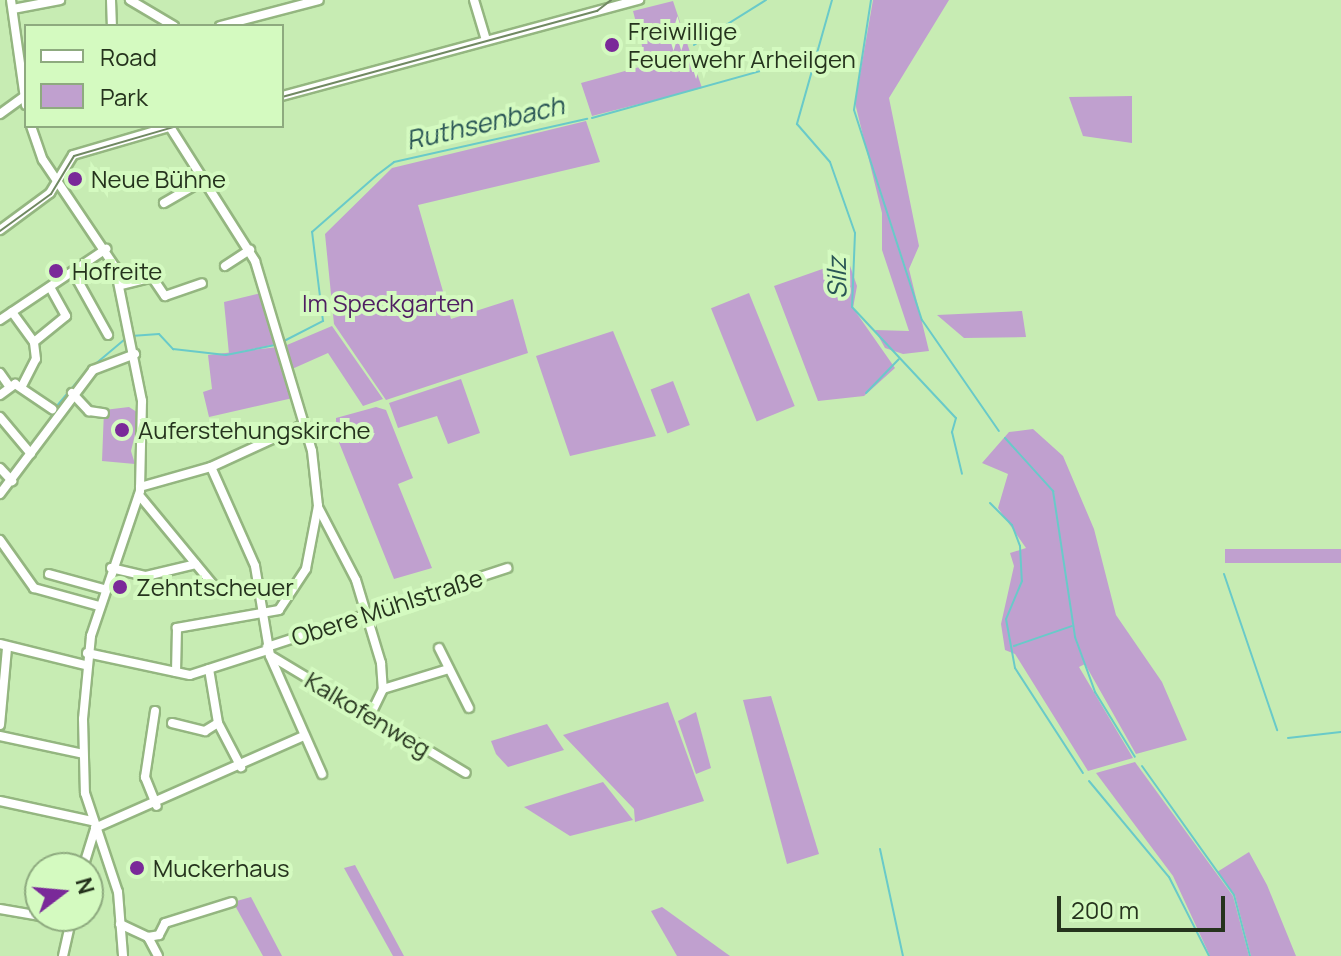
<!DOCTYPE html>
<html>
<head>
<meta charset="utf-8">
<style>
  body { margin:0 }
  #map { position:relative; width:1341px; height:956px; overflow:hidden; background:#c7ecb3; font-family:Manrope,sans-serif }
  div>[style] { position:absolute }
  .green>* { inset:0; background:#c0a0cf; transform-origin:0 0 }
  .stream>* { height:2px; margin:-1px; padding:0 1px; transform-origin:1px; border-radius:1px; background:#69cac9 }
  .roads { filter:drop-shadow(2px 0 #94b680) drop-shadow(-2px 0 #94b680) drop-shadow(0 2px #94b680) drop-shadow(0 -2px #94b680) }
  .minor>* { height:8px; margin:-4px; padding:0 4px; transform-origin:4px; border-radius:4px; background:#fff }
  .tram>* { height:2px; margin:-1px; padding:0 1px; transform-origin:1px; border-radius:1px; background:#718963 }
  .dots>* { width:22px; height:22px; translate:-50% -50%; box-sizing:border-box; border:4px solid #d4fac0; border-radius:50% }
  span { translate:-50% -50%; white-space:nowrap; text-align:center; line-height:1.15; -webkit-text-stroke:8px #d4fac0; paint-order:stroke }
  .poi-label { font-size:24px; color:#25331d }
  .left { translate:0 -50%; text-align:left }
  .park-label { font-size:24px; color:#4f1e62 }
  .street-label { font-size:24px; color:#25331d }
  .water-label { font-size:26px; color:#295555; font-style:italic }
  .legend { position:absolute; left:24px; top:24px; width:260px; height:104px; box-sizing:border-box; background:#d4fac0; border:2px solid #8eaa7f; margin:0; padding:10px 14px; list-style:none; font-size:24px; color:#25331d }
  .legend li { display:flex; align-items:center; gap:16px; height:40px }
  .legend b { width:40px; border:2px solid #8eaa7f }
  .north { position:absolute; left:24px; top:852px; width:80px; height:80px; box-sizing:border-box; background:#d4fac0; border:2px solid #8eaa7f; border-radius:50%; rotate:74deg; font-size:22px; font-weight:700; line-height:32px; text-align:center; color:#25331d }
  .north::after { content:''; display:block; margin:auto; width:28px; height:36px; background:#7a2999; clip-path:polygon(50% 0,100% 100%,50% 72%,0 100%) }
  .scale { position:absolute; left:1057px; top:896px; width:168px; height:36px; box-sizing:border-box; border:4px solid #25331d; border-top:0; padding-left:10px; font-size:24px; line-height:28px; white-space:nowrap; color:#25331d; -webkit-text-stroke:6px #d4fac0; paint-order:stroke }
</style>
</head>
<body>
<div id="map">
  <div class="green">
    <i style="clip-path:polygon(873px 0,949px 0,889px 98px,919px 246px,909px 269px,929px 351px,903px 354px,885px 348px,875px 330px,909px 331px,882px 250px,882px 213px,855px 103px)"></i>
    <i style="clip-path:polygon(673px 1px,702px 88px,592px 116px,581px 83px,647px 65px,633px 11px)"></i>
    <i style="clip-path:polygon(1132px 96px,1132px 143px,1083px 136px,1069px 97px)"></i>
    <i style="clip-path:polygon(586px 121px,600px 162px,418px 205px,451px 319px,513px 299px,528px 353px,386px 400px,334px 324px,325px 234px,392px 168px)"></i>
    <i style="clip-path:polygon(848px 260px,857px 286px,853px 308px,895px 368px,864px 396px,818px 401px,774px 286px)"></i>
    <i style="clip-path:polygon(261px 293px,276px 344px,229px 354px,224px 302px)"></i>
    <i style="left:749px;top:293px;width:122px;height:41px;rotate:68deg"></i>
    <i style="clip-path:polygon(1022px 311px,1026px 337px,964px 338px,937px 315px)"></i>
    <i style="clip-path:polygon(332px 326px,383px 399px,363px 406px,328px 353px,292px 369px,287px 345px)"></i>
    <i style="clip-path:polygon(613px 331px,656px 436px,570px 456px,536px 356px)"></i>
    <i style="clip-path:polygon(278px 347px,293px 398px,209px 417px,203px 392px,212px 389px,208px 355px)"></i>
    <i style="clip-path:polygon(461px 379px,480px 433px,448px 444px,437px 416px,398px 428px,389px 403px)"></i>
    <i style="left:673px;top:381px;width:47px;height:24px;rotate:69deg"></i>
    <i style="clip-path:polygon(129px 407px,140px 414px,131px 451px,135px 464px,102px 461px,104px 410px)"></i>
    <i style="clip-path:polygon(376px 407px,386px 410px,413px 478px,398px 484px,432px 568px,394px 579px,336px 435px,336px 418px)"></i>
    <i style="clip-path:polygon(1033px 429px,1063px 456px,1094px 529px,1116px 615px,1162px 682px,1187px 740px,1136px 754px,1085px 664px,1079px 667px,1133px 758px,1088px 771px,1015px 654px,1005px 650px,1001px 624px,1014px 566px,1010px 553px,1026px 548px,998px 508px,1008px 474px,982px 463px,1009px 432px)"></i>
    <i style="left:1341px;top:549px;width:14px;height:116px;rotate:90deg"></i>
    <i style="clip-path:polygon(771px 696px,819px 854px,787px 864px,743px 700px)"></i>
    <i style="clip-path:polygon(668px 702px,704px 801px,635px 822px,634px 809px,563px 735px)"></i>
    <i style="clip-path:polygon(696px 712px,711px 768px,696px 774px,678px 721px)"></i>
    <i style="clip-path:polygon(547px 724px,564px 750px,508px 767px,496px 754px,491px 741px)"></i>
    <i style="clip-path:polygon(1135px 762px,1233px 896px,1249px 956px,1210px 956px,1173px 876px,1096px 773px)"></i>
    <i style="clip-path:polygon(603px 782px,633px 820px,570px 836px,524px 807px)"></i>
    <i style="clip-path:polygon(1249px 852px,1267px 885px,1296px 956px,1251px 956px,1235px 895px,1217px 872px)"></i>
    <i style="clip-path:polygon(355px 865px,404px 956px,393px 956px,344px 868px)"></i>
    <i style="clip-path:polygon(251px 897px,282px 956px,263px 956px,233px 902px)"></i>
    <i style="clip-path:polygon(662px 907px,730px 956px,677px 956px,651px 911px)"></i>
  </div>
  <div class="stream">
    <i style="left:832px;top:0;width:129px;rotate:105.8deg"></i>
    <i style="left:797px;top:124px;width:50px;rotate:49deg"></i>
    <i style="left:830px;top:162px;width:75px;rotate:70.6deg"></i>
    <i style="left:855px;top:233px;width:74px;rotate:92.3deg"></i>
    <i style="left:852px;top:307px;width:152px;rotate:46.9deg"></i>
    <i style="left:956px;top:418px;width:15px;rotate:106deg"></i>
    <i style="left:952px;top:432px;width:43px;rotate:76.6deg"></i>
    <i style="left:871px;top:0;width:111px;rotate:98.8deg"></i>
    <i style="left:854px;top:110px;width:221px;rotate:72.1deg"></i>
    <i style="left:922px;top:320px;width:135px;rotate:55.3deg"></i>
    <i style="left:694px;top:45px;width:85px;rotate:-32deg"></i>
    <i style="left:592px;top:118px;width:226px;rotate:-15.6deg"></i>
    <i style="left:131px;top:336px;width:28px;rotate:-4deg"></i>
    <i style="left:159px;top:334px;width:21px;rotate:47deg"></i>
    <i style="left:173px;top:349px;width:53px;rotate:6.5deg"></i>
    <i style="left:226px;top:355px;width:50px;rotate:-11.5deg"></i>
    <i style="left:284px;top:341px;width:44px;rotate:-27.1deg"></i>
    <i style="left:323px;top:321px;width:90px;rotate:-97deg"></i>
    <i style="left:312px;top:232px;width:86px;rotate:-41.2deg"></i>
    <i style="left:377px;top:175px;width:21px;rotate:-37deg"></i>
    <i style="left:394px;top:162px;width:198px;rotate:-12.6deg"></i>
    <i style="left:93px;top:366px;width:42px;rotate:-40.2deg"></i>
    <i style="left:866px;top:393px;width:47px;rotate:-45.9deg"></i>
    <i style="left:56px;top:407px;width:50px;rotate:-49.9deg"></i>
    <i style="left:47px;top:425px;width:14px;rotate:-65deg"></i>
    <i style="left:1005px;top:438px;width:72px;rotate:47.8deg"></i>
    <i style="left:1053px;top:491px;width:148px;rotate:81.4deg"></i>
    <i style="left:1075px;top:637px;width:59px;rotate:70deg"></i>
    <i style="left:1095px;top:692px;width:76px;rotate:58.4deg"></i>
    <i style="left:990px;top:503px;width:31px;rotate:45deg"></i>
    <i style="left:1012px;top:525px;width:22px;rotate:69deg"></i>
    <i style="left:1020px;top:546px;width:35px;rotate:87deg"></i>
    <i style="left:1022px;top:581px;width:41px;rotate:112.8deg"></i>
    <i style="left:1006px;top:619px;width:50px;rotate:79.6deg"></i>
    <i style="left:1015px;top:668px;width:125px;rotate:57.1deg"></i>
    <i style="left:1224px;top:574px;width:165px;rotate:71.2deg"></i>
    <i style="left:1014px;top:646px;width:61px;rotate:-19deg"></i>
    <i style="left:1288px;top:738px;width:53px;rotate:-6.5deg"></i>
    <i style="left:1142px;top:766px;width:158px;rotate:54.5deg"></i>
    <i style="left:1234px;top:895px;width:63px;rotate:75.3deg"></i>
    <i style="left:1089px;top:781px;width:125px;rotate:50.2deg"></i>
    <i style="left:1169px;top:877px;width:89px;rotate:63.1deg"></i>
    <i style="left:880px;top:849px;width:109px;rotate:77.9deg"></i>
  </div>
  <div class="roads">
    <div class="minor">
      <i style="left:11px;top:0;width:106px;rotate:81.9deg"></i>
      <i style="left:111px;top:0;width:26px;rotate:88deg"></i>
      <i style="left:130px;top:0;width:51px;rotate:30.6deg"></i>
      <i style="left:474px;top:0;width:42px;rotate:73.3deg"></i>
      <i style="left:13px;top:9px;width:48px;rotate:-10.8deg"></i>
      <i style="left:220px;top:26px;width:102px;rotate:-14.7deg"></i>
      <i style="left:282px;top:96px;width:370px;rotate:-15.1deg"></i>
      <i style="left:0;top:114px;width:32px;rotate:-36deg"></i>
      <i style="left:31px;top:126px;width:36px;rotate:71deg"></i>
      <i style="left:43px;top:160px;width:129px;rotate:56.1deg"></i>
      <i style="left:115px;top:267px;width:137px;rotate:78.6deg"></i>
      <i style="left:142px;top:401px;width:90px;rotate:91.3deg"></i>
      <i style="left:140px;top:491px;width:153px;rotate:108.7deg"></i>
      <i style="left:91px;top:636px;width:83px;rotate:95.5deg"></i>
      <i style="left:83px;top:719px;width:74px;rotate:88.5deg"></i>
      <i style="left:85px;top:793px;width:104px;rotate:71.6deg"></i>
      <i style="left:118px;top:892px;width:64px;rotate:85.5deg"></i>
      <i style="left:170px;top:127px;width:159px;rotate:57.6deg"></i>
      <i style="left:255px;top:261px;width:198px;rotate:73.3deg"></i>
      <i style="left:312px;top:451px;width:55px;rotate:83.8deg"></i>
      <i style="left:318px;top:506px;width:64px;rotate:100.8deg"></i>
      <i style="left:306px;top:569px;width:49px;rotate:123.4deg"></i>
      <i style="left:279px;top:610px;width:104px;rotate:170deg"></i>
      <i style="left:177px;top:628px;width:44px;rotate:91.3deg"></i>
      <i style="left:164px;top:203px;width:46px;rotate:-29.9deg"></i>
      <i style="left:0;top:230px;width:62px;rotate:-36.5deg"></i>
      <i style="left:50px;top:193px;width:44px;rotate:-58.8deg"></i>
      <i style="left:73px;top:155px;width:103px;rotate:-16.3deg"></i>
      <i style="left:225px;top:266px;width:30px;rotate:-33deg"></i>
      <i style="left:73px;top:272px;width:72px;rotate:60.9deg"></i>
      <i style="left:121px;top:285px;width:32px;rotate:-14deg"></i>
      <i style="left:152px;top:277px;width:23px;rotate:56deg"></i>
      <i style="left:165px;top:296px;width:39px;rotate:-19deg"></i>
      <i style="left:12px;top:312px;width:37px;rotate:54deg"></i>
      <i style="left:0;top:320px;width:128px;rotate:-33.8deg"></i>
      <i style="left:0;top:373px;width:16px;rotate:55deg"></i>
      <i style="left:22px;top:386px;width:30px;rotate:-63deg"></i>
      <i style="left:36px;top:359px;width:17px;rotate:-97deg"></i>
      <i style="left:34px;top:342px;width:41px;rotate:-39.1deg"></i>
      <i style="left:66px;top:316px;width:33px;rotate:-119deg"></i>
      <i style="left:72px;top:393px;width:25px;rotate:47deg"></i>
      <i style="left:89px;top:411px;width:15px;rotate:8deg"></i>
      <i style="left:0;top:395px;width:19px;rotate:-36deg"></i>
      <i style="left:15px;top:384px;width:45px;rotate:34deg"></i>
      <i style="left:0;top:417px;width:48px;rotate:50deg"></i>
      <i style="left:211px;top:467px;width:108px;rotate:66deg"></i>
      <i style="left:255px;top:566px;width:91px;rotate:80.5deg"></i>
      <i style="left:270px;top:656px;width:129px;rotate:66.2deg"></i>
      <i style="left:0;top:468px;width:18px;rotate:47deg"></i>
      <i style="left:140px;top:487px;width:74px;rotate:-15.7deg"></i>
      <i style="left:211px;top:467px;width:103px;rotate:-24.6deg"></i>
      <i style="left:0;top:494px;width:155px;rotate:-53.1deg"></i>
      <i style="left:93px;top:370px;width:45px;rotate:-20.9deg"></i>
      <i style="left:139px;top:495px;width:118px;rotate:50.5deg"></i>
      <i style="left:318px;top:507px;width:82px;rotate:62.5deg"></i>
      <i style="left:356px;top:580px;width:87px;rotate:73.2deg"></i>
      <i style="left:381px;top:663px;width:26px;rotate:86deg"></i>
      <i style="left:383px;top:689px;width:28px;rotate:116deg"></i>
      <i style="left:0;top:540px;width:59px;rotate:54.7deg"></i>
      <i style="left:34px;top:588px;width:67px;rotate:15.5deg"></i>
      <i style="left:111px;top:568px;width:36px;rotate:13deg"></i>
      <i style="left:146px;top:576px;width:51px;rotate:-13.5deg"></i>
      <i style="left:49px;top:574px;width:57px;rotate:15.3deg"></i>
      <i style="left:0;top:644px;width:88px;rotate:13.9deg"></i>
      <i style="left:267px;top:647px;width:253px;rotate:-18.2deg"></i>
      <i style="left:439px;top:648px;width:67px;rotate:63.4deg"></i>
      <i style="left:87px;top:653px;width:105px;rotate:12.1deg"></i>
      <i style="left:190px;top:675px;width:82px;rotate:-17.8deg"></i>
      <i style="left:271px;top:656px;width:227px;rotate:31deg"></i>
      <i style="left:209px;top:669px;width:55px;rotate:80.5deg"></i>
      <i style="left:218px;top:723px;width:50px;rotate:62.4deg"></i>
      <i style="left:383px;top:689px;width:69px;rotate:-16.9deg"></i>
      <i style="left:155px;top:711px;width:67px;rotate:98.6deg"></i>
      <i style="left:145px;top:777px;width:31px;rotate:68deg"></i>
      <i style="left:172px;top:723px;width:34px;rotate:14deg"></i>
      <i style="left:205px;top:731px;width:15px;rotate:-32deg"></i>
      <i style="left:0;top:725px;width:77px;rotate:-84.8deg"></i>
      <i style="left:0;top:736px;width:85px;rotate:12.2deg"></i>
      <i style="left:0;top:801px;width:94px;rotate:12.3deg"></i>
      <i style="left:95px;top:828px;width:228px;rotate:-23.8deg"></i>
      <i style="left:83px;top:868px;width:41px;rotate:-72.9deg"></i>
      <i style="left:0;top:909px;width:41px;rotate:9.9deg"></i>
      <i style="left:42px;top:916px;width:29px;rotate:10deg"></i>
      <i style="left:120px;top:924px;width:31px;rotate:25deg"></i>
      <i style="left:148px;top:937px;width:21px;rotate:62deg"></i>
      <i style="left:148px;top:937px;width:11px;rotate:-10deg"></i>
      <i style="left:159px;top:935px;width:13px;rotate:-63deg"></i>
      <i style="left:165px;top:923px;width:70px;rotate:-17.4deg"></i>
      <i style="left:63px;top:956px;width:41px;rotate:-77.3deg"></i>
    </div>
  </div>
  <div class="tram">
    <i style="left:282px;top:97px;width:327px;rotate:-15.3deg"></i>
    <i style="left:597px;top:11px;width:18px;rotate:-38deg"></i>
    <i style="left:0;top:231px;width:63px;rotate:-36deg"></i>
    <i style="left:51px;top:194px;width:44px;rotate:-58.8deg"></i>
    <i style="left:74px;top:156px;width:107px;rotate:-16.2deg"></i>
  </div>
  <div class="dots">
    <i style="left:612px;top:45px;background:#7a2999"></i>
    <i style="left:75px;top:179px;background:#7a2999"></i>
    <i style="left:56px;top:271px;background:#7a2999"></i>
    <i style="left:122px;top:430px;background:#7a2999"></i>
    <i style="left:120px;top:587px;background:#7a2999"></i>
    <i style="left:137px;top:868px;background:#7a2999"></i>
  </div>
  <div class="poi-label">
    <span class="left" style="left:628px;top:45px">Freiwillige<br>Feuerwehr Arheilgen</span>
    <span class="left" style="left:91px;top:179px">Neue Bühne</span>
    <span class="left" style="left:72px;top:271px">Hofreite</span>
    <span class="left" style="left:138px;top:430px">Auferstehungskirche</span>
    <span class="left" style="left:136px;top:587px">Zehntscheuer</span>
    <span class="left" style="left:153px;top:868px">Muckerhaus</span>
  </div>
  <div class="park-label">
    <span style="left:388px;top:303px">Im Speckgarten</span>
  </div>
  <div class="street-label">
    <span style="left:387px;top:607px;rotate:-18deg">Obere Mühlstraße</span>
    <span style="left:368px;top:714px;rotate:31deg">Kalkofenweg</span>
  </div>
  <div class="water-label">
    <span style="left:485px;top:123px;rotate:-13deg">Ruthsenbach</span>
    <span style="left:837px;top:278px;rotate:-91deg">Silz</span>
  </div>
  <ul class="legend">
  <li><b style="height:10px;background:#fff"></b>Road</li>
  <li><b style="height:22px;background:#c0a0cf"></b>Park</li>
  </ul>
  <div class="north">N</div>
  <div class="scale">200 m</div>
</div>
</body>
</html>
